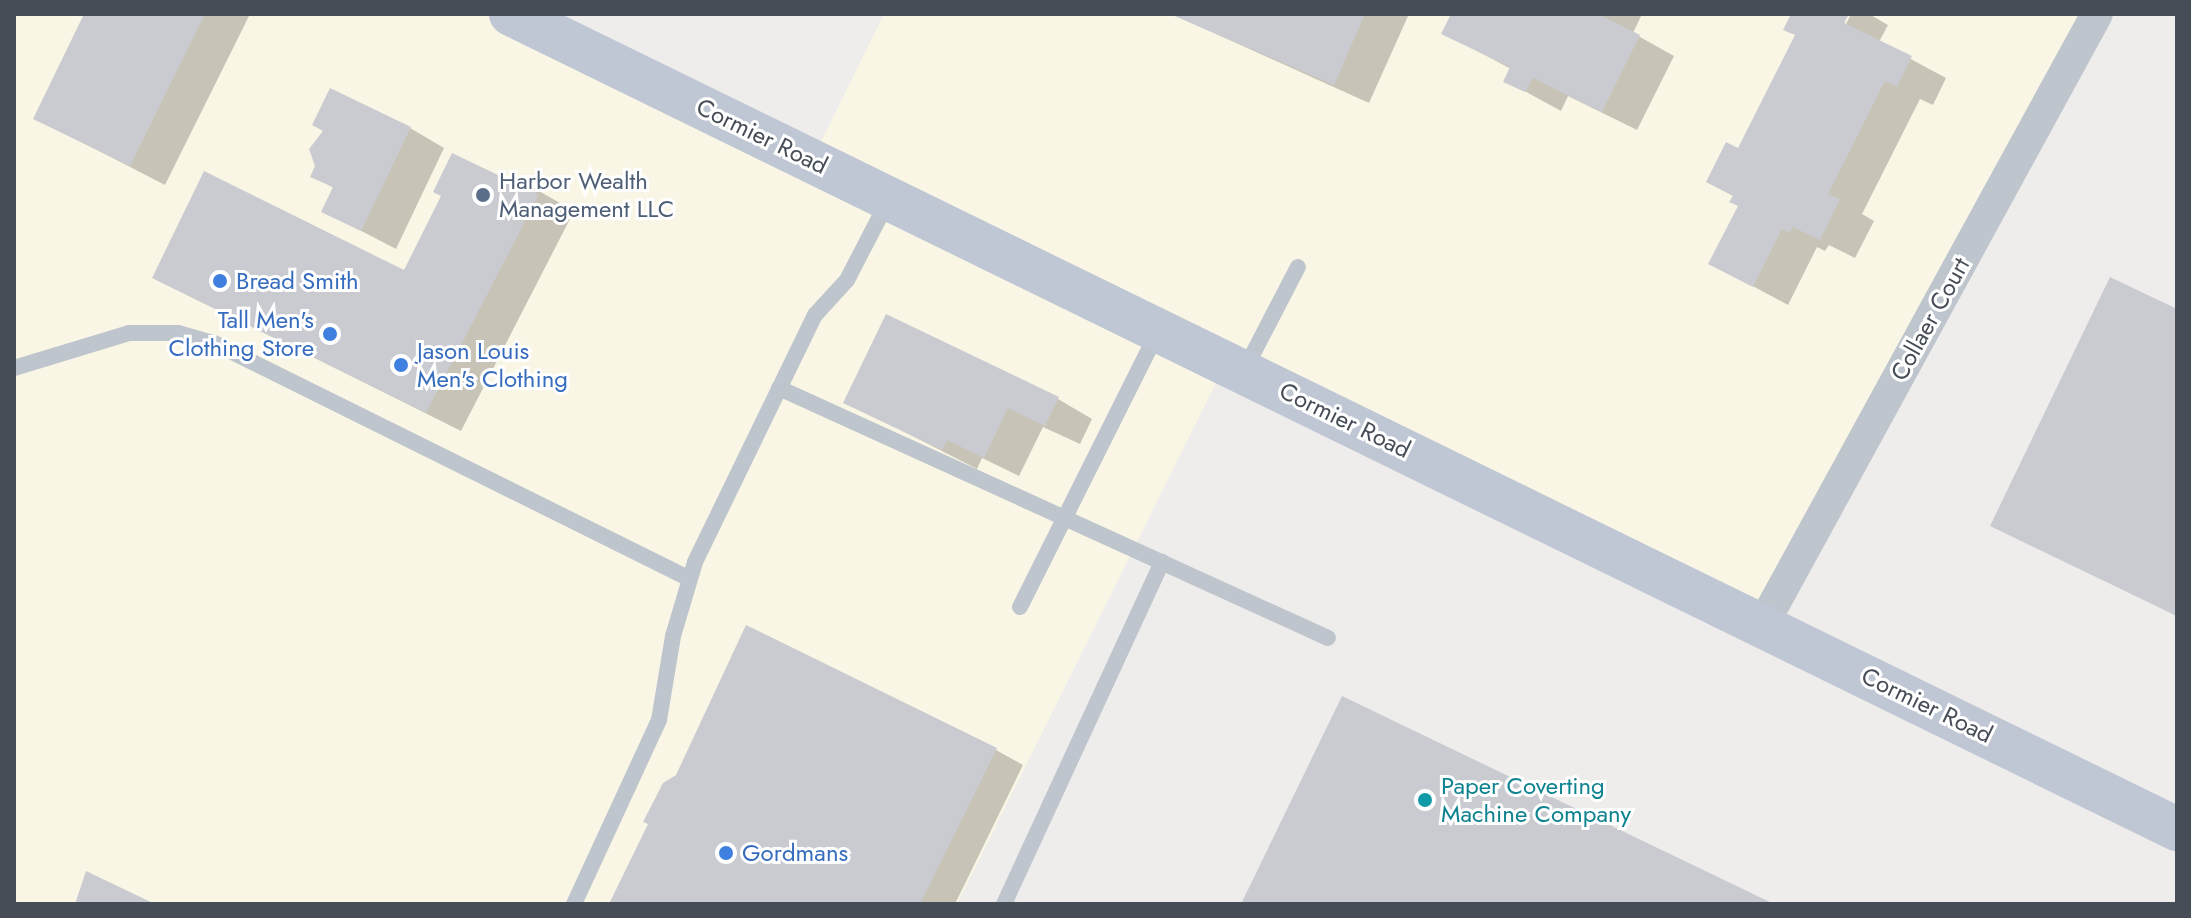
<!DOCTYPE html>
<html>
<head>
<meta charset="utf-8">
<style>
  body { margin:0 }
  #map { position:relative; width:2191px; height:918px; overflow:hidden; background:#efecec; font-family:Jost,sans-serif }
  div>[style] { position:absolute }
  .commercial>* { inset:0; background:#f9f6e5 }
  .shadow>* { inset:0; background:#0003 }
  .building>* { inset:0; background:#cacbd0 }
  .lane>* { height:16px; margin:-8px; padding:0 8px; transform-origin:8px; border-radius:8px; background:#bec5cd }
  .street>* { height:32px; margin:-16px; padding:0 16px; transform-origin:16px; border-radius:16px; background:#bec5cd }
  .secondary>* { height:44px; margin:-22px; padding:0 22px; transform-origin:22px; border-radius:22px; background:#c0c7d4 }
  .dots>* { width:22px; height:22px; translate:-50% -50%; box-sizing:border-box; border:4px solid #fff; border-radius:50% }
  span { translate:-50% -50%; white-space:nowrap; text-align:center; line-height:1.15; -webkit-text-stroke:6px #fff; paint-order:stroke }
  .street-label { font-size:24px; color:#464d57 }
  .service-label { font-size:24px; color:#4e5e75 }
  .left { translate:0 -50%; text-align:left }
  .shop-label { font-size:24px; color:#366cbe }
  .right { translate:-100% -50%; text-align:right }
  .culture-label { font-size:24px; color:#0d838f }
  .frame { position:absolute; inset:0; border:16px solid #464d57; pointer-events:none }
</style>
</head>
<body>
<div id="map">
  <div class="commercial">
    <i style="clip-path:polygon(14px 14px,511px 14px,812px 160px,884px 14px,2097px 14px,1763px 624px,1226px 363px,957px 904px,14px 904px)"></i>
  </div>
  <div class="shadow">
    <i style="clip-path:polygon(86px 14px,250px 14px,165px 185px,35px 118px)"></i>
    <i style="clip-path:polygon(1172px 14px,1409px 14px,1369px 103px)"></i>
    <i style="clip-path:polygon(1454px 14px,1642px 14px,1633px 33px,1674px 56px,1637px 130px,1568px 96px,1561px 111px,1506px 81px,1511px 69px,1444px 33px)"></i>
    <i style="clip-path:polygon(1794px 14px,1847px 14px,1842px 32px,1851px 14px,1869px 14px,1888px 25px,1879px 42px,1946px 78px,1933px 105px,1920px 99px,1862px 214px,1874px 221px,1855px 258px,1829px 245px,1825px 251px,1817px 247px,1788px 305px,1710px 263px,1740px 205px,1735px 196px,1739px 151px,1797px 35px)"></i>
    <i style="clip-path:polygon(410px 128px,444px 148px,396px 249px,323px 211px,334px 188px,312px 176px)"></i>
    <i style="clip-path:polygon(516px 186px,532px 187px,567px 207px,571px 217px,461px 431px,154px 277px,405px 272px,443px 196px)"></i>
    <i style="clip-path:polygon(2177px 311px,2177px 616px,1993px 526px)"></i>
    <i style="clip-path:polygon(1058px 399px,1092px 419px,1080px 444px,1043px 427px,1019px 476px,982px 458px,977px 469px,846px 402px)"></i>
    <i style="clip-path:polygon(996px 750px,1023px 765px,955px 904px,611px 904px,677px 777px)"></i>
  </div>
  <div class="building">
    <i style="clip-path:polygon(84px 14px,205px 14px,130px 166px,33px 119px)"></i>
    <i style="clip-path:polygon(1170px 14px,1365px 14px,1334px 85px)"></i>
    <i style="clip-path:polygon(1451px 14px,1598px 14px,1640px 35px,1602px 112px,1533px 78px,1525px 92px,1503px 82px,1510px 67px,1441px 34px)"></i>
    <i style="clip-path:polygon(1791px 14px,1849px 14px,1844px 23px,1912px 56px,1897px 87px,1885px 81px,1828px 194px,1840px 199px,1820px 240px,1793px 227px,1790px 233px,1782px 229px,1753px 287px,1708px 264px,1738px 206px,1729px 202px,1733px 196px,1706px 182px,1726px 142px,1738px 148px,1795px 35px,1783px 30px)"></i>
    <i style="clip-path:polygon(330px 88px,411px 127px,361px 231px,321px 212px,333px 187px,310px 177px,315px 166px,309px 149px,323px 131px,312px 125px)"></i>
    <i style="clip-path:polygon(452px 153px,517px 184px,532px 185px,538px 196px,426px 413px,152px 278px,204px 171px,404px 270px,441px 196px,433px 192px)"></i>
    <i style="clip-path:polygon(2110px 277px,2177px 309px,2177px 616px,1990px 526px)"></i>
    <i style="clip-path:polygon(886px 314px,1059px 397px,1045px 426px,1008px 408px,984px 458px,947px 440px,942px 450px,843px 403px)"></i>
    <i style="clip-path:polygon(746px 625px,997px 748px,920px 904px,609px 904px,648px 824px,643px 822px,663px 783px,676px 775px)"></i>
    <i style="clip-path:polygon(1342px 696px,1774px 904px,1241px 904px)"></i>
    <i style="clip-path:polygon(86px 871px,155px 904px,75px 904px)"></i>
  </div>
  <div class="lane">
    <i style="left:14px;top:368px;width:120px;rotate:-16.9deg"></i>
    <i style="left:129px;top:333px;width:49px"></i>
    <i style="left:178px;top:333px;width:37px;rotate:16deg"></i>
    <i style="left:214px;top:343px;width:529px;rotate:26.37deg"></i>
    <i style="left:1244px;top:371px;width:117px;rotate:-62.6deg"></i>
    <i style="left:779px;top:388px;width:603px;rotate:24.48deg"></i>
    <i style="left:1020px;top:607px;width:309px;rotate:-63.4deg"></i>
    <i style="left:574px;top:904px;width:203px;rotate:-65.2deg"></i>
    <i style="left:659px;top:720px;width:85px;rotate:-80.5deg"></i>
    <i style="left:673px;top:636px;width:77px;rotate:-73.4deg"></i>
    <i style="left:695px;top:562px;width:275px;rotate:-64.1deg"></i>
    <i style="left:815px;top:315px;width:47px;rotate:-47.6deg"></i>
    <i style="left:847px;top:280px;width:91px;rotate:-62.6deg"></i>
    <i style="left:1004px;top:904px;width:377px;rotate:-65.2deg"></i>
  </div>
  <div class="street">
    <i style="left:1763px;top:624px;width:695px;rotate:-61.3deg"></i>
  </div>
  <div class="secondary">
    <i style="left:511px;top:14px;width:1855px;rotate:26.07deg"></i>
  </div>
  <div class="dots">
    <i style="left:483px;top:195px;background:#5c6f8a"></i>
    <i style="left:220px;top:281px;background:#3f7fe0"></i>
    <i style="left:330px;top:334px;background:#3f7fe0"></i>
    <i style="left:401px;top:365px;background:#3f7fe0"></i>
    <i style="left:1425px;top:800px;background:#0f9aa8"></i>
    <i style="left:726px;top:853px;background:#3f7fe0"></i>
  </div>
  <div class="street-label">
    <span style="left:762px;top:136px;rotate:26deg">Cormier Road</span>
    <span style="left:1930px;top:319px;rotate:-61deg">Collaer Court</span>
    <span style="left:1345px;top:420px;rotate:26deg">Cormier Road</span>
    <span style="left:1927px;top:705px;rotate:26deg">Cormier Road</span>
  </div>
  <div class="service-label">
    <span class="left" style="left:499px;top:195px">Harbor Wealth<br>Management LLC</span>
  </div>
  <div class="shop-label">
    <span class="left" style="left:236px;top:281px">Bread Smith</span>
    <span class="right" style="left:314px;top:334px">Tall Men's<br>Clothing Store</span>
    <span class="left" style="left:417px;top:365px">Jason Louis<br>Men's Clothing</span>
    <span class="left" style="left:742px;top:853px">Gordmans</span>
  </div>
  <div class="culture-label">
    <span class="left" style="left:1441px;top:800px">Paper Coverting<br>Machine Company</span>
  </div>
  <div class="frame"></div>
</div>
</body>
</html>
